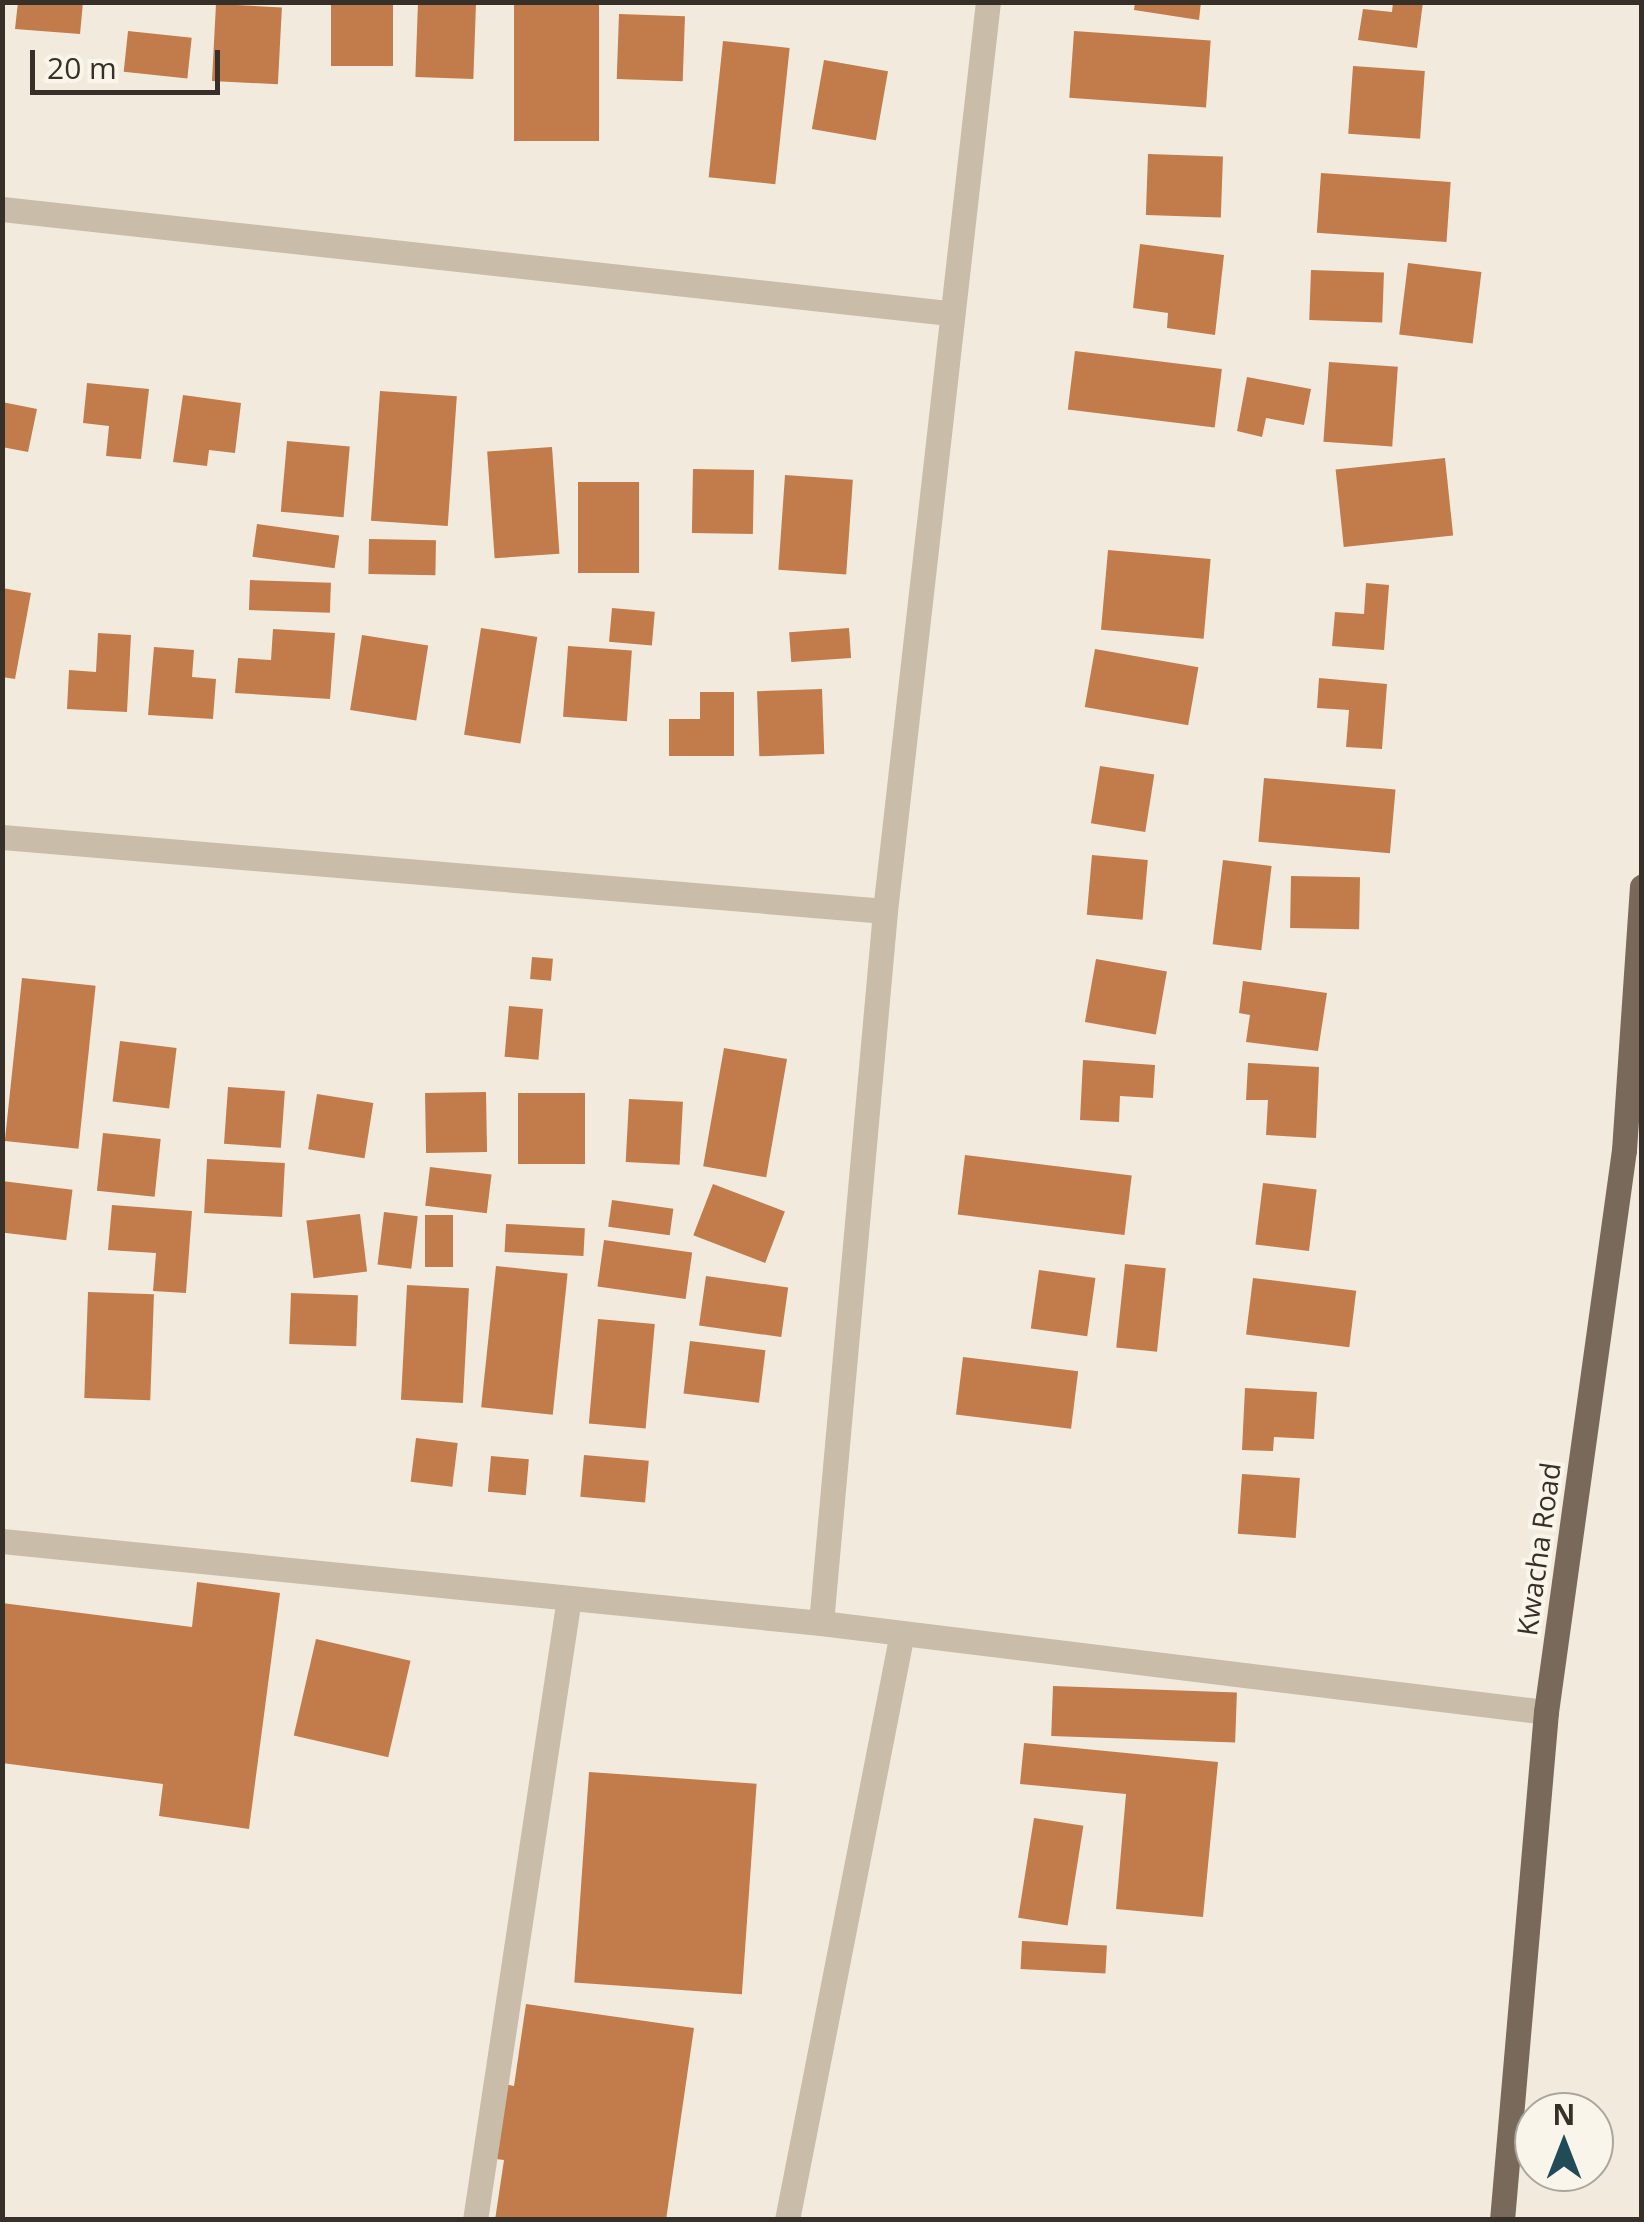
<!DOCTYPE html>
<html>
<head>
<meta charset="utf-8">
<style>
  body { margin:0 }
  #map { position:relative; width:1644px; height:2222px; overflow:hidden; background:#f2ebdd; font-family:"Open Sans",sans-serif }
  div>[style] { position:absolute }
  .building>* { inset:0; background:#c27b4b; transform-origin:0 0 }
  .minor>* { height:25px; margin:-12.5px; padding:0 12.5px; transform-origin:12.5px; border-radius:12.5px; background:#c9bdaa }
  .major>* { height:25px; margin:-12.5px; padding:0 12.5px; transform-origin:12.5px; border-radius:12.5px; background:#78695b }
  span { translate:-50% -50%; white-space:nowrap; text-align:center; line-height:1.15; -webkit-text-stroke:8px #f9f5ea; paint-order:stroke }
  .street-label { font-size:28px; color:#373029 }
  .frame { position:absolute; inset:0; border:5px solid #373029; pointer-events:none }
  .north { position:absolute; left:1514px; top:2092px; width:100px; height:100px; box-sizing:border-box; background:#f9f5ea; border:2px solid #aba69d; border-radius:50%; rotate:0deg; font-size:28px; font-weight:700; line-height:40px; text-align:center; color:#373029 }
  .north::after { content:''; display:block; margin:auto; width:35px; height:45px; background:#204b57; clip-path:polygon(50% 0,100% 100%,50% 72%,0 100%) }
  .scale { position:absolute; left:30px; top:50px; width:190px; height:45px; box-sizing:border-box; border:5px solid #373029; border-top:0; padding-left:12px; font-size:30px; line-height:35px; white-space:nowrap; color:#373029; -webkit-text-stroke:8px #f9f5ea; paint-order:stroke }
</style>
</head>
<body>
<div id="map">
  <div class="building">
    <i style="clip-path:polygon(18px 2px,83px 2px,80px 34px,15px 29px)"></i>
    <i style="left:331px;top:2px;width:62px;height:64px"></i>
    <i style="left:418px;top:2px;width:58px;height:75px;rotate:2deg"></i>
    <i style="left:514px;top:2px;width:85px;height:139px"></i>
    <i style="clip-path:polygon(1135px 2px,1201px 2px,1199px 20px,1134px 10px)"></i>
    <i style="clip-path:polygon(1393px 2px,1423px 2px,1417px 48px,1358px 40px,1363px 9px,1392px 12px)"></i>
    <i style="left:216px;top:4px;width:66px;height:77px;rotate:3deg"></i>
    <i style="left:619px;top:14px;width:66px;height:65px;rotate:2deg"></i>
    <i style="left:128px;top:31px;width:64px;height:41px;rotate:6deg"></i>
    <i style="left:1074px;top:31px;width:137px;height:67px;rotate:4deg"></i>
    <i style="left:723px;top:41px;width:67px;height:137px;rotate:6deg"></i>
    <i style="left:824px;top:60px;width:65px;height:70px;rotate:10deg"></i>
    <i style="left:1353px;top:66px;width:72px;height:68px;rotate:4deg"></i>
    <i style="left:1148px;top:154px;width:75px;height:61px;rotate:2deg"></i>
    <i style="left:1321px;top:173px;width:130px;height:60px;rotate:4deg"></i>
    <i style="clip-path:polygon(1140px 244px,1224px 255px,1215px 335px,1167px 328px,1168px 313px,1133px 308px)"></i>
    <i style="left:1408px;top:263px;width:74px;height:72px;rotate:7deg"></i>
    <i style="left:1311px;top:270px;width:73px;height:50px;rotate:2deg"></i>
    <i style="left:1075px;top:351px;width:148px;height:59px;rotate:7deg"></i>
    <i style="left:1329px;top:362px;width:69px;height:80px;rotate:4deg"></i>
    <i style="clip-path:polygon(1247px 377px,1311px 389px,1304px 425px,1266px 418px,1262px 437px,1237px 431px)"></i>
    <i style="clip-path:polygon(87px 383px,149px 389px,141px 459px,106px 456px,109px 426px,83px 423px)"></i>
    <i style="left:380px;top:391px;width:77px;height:130px;rotate:4deg"></i>
    <i style="clip-path:polygon(183px 395px,241px 403px,235px 453px,209px 450px,207px 466px,173px 462px)"></i>
    <i style="clip-path:polygon(2px 402px,37px 409px,28px 452px,2px 447px)"></i>
    <i style="left:287px;top:441px;width:63px;height:71px;rotate:5deg"></i>
    <i style="left:552px;top:447px;width:107px;height:65px;rotate:86deg"></i>
    <i style="left:1445px;top:458px;width:78px;height:110px;rotate:84deg"></i>
    <i style="left:693px;top:469px;width:61px;height:64px;rotate:1deg"></i>
    <i style="left:785px;top:475px;width:68px;height:95px;rotate:4deg"></i>
    <i style="left:578px;top:482px;width:61px;height:91px"></i>
    <i style="left:257px;top:524px;width:83px;height:33px;rotate:8deg"></i>
    <i style="left:369px;top:539px;width:67px;height:35px;rotate:1deg"></i>
    <i style="left:1108px;top:550px;width:103px;height:80px;rotate:5deg"></i>
    <i style="left:250px;top:580px;width:81px;height:30px;rotate:2deg"></i>
    <i style="clip-path:polygon(1366px 583px,1389px 585px,1384px 650px,1332px 646px,1335px 612px,1364px 614px)"></i>
    <i style="clip-path:polygon(2px 588px,31px 593px,15px 679px,2px 677px)"></i>
    <i style="left:612px;top:608px;width:43px;height:34px;rotate:5deg"></i>
    <i style="left:481px;top:628px;width:57px;height:108px;rotate:9deg"></i>
    <i style="left:849px;top:628px;width:30px;height:60px;rotate:86deg"></i>
    <i style="clip-path:polygon(273px 629px,335px 633px,330px 699px,235px 693px,238px 658px,271px 660px)"></i>
    <i style="clip-path:polygon(98px 633px,131px 635px,127px 712px,67px 709px,69px 670px,96px 672px)"></i>
    <i style="left:362px;top:635px;width:67px;height:76px;rotate:9deg"></i>
    <i style="left:568px;top:646px;width:64px;height:71px;rotate:4deg"></i>
    <i style="clip-path:polygon(154px 647px,194px 650px,192px 677px,216px 679px,213px 719px,148px 715px)"></i>
    <i style="left:1095px;top:649px;width:105px;height:59px;rotate:10deg"></i>
    <i style="clip-path:polygon(1319px 678px,1387px 684px,1382px 749px,1346px 747px,1349px 710px,1317px 708px)"></i>
    <i style="left:822px;top:689px;width:65px;height:65px;rotate:88deg"></i>
    <i style="clip-path:polygon(700px 692px,734px 692px,734px 756px,669px 756px,669px 719px,700px 719px)"></i>
    <i style="left:1100px;top:766px;width:55px;height:58px;rotate:9deg"></i>
    <i style="left:1264px;top:778px;width:132px;height:64px;rotate:5deg"></i>
    <i style="left:1092px;top:855px;width:56px;height:60px;rotate:5deg"></i>
    <i style="left:1223px;top:860px;width:49px;height:85px;rotate:7deg"></i>
    <i style="left:1291px;top:876px;width:69px;height:52px;rotate:1deg"></i>
    <i style="left:532px;top:957px;width:21px;height:22px;rotate:5deg"></i>
    <i style="left:1096px;top:959px;width:72px;height:64px;rotate:10deg"></i>
    <i style="left:22px;top:978px;width:74px;height:164px;rotate:6deg"></i>
    <i style="clip-path:polygon(1243px 981px,1327px 993px,1318px 1051px,1246px 1042px,1250px 1015px,1239px 1013px)"></i>
    <i style="left:509px;top:1006px;width:34px;height:51px;rotate:5deg"></i>
    <i style="left:120px;top:1041px;width:57px;height:61px;rotate:7deg"></i>
    <i style="left:724px;top:1048px;width:64px;height:120px;rotate:10deg"></i>
    <i style="clip-path:polygon(1083px 1060px,1155px 1065px,1153px 1098px,1120px 1096px,1119px 1122px,1080px 1120px)"></i>
    <i style="clip-path:polygon(1248px 1063px,1319px 1067px,1316px 1138px,1266px 1135px,1268px 1100px,1246px 1100px)"></i>
    <i style="left:228px;top:1087px;width:57px;height:57px;rotate:4deg"></i>
    <i style="left:486px;top:1092px;width:60px;height:61px;rotate:89deg"></i>
    <i style="left:518px;top:1093px;width:67px;height:71px"></i>
    <i style="left:317px;top:1094px;width:57px;height:56px;rotate:9deg"></i>
    <i style="left:629px;top:1099px;width:54px;height:63px;rotate:3deg"></i>
    <i style="left:103px;top:1133px;width:58px;height:58px;rotate:6deg"></i>
    <i style="left:965px;top:1155px;width:168px;height:60px;rotate:7deg"></i>
    <i style="left:207px;top:1159px;width:78px;height:54px;rotate:3deg"></i>
    <i style="left:430px;top:1167px;width:62px;height:39px;rotate:7deg"></i>
    <i style="left:2px;top:1181px;width:71px;height:51px;rotate:7deg"></i>
    <i style="left:1263px;top:1183px;width:54px;height:62px;rotate:7deg"></i>
    <i style="left:713px;top:1184px;width:77px;height:55px;rotate:21deg"></i>
    <i style="left:612px;top:1200px;width:62px;height:27px;rotate:8deg"></i>
    <i style="clip-path:polygon(112px 1205px,192px 1211px,186px 1293px,153px 1291px,156px 1253px,108px 1250px)"></i>
    <i style="left:384px;top:1212px;width:34px;height:53px;rotate:7deg"></i>
    <i style="left:360px;top:1214px;width:58px;height:54px;rotate:83deg"></i>
    <i style="left:425px;top:1215px;width:28px;height:52px"></i>
    <i style="left:506px;top:1224px;width:79px;height:28px;rotate:3deg"></i>
    <i style="left:604px;top:1240px;width:89px;height:47px;rotate:8deg"></i>
    <i style="left:1125px;top:1264px;width:41px;height:84px;rotate:6deg"></i>
    <i style="left:496px;top:1266px;width:72px;height:142px;rotate:6deg"></i>
    <i style="left:1039px;top:1270px;width:57px;height:59px;rotate:8deg"></i>
    <i style="left:706px;top:1276px;width:83px;height:50px;rotate:8deg"></i>
    <i style="left:1253px;top:1278px;width:104px;height:57px;rotate:7deg"></i>
    <i style="left:407px;top:1285px;width:62px;height:115px;rotate:3deg"></i>
    <i style="left:88px;top:1292px;width:66px;height:106px;rotate:2deg"></i>
    <i style="left:291px;top:1293px;width:67px;height:51px;rotate:2deg"></i>
    <i style="left:598px;top:1319px;width:57px;height:105px;rotate:5deg"></i>
    <i style="left:690px;top:1341px;width:76px;height:53px;rotate:7deg"></i>
    <i style="left:963px;top:1357px;width:116px;height:58px;rotate:7deg"></i>
    <i style="clip-path:polygon(1245px 1388px,1317px 1392px,1314px 1439px,1274px 1437px,1273px 1451px,1242px 1450px)"></i>
    <i style="left:416px;top:1438px;width:42px;height:44px;rotate:7deg"></i>
    <i style="left:584px;top:1455px;width:65px;height:42px;rotate:5deg"></i>
    <i style="left:491px;top:1456px;width:38px;height:36px;rotate:5deg"></i>
    <i style="left:1242px;top:1474px;width:58px;height:60px;rotate:4deg"></i>
    <i style="clip-path:polygon(197px 1582px,280px 1593px,249px 1829px,159px 1816px,163px 1784px,2px 1763px,2px 1603px,192px 1627px)"></i>
    <i style="left:316px;top:1639px;width:97px;height:99px;rotate:13deg"></i>
    <i style="left:1053px;top:1686px;width:184px;height:50px;rotate:2deg"></i>
    <i style="clip-path:polygon(1024px 1743px,1218px 1762px,1203px 1917px,1116px 1909px,1126px 1794px,1020px 1784px)"></i>
    <i style="left:589px;top:1772px;width:168px;height:211px;rotate:4deg"></i>
    <i style="left:1034px;top:1818px;width:50px;height:101px;rotate:9deg"></i>
    <i style="left:1022px;top:1941px;width:85px;height:28px;rotate:3deg"></i>
    <i style="clip-path:polygon(526px 2004px,694px 2028px,666px 2220px,495px 2220px,504px 2160px,480px 2157px,491px 2081px,514px 2086px)"></i>
  </div>
  <div class="minor">
    <i style="left:2px;top:209px;width:953px;rotate:6.27deg"></i>
    <i style="left:2px;top:837px;width:886px;rotate:4.79deg"></i>
    <i style="left:2px;top:1541px;width:823px;rotate:5.72deg"></i>
    <i style="left:821px;top:1623px;width:730px;rotate:7deg"></i>
    <i style="left:821px;top:1623px;width:715px;rotate:-84.86deg"></i>
    <i style="left:885px;top:911px;width:915px;rotate:-83.54deg"></i>
    <i style="left:475px;top:2220px;width:629px;rotate:-81.41deg"></i>
    <i style="left:787px;top:2220px;width:598px;rotate:-78.92deg"></i>
  </div>
  <div class="major">
    <i style="left:1502px;top:2220px;width:510px;rotate:-85.05deg"></i>
    <i style="left:1546px;top:1712px;width:567px;rotate:-82.1deg"></i>
    <i style="left:1624px;top:1150px;width:264px;rotate:-86.1deg"></i>
  </div>
  <div class="street-label">
    <span style="left:1538px;top:1549px;rotate:-82deg">Kwacha Road</span>
  </div>
  <div class="frame"></div>
  <div class="north">N</div>
  <div class="scale">20 m</div>
</div>
</body>
</html>
